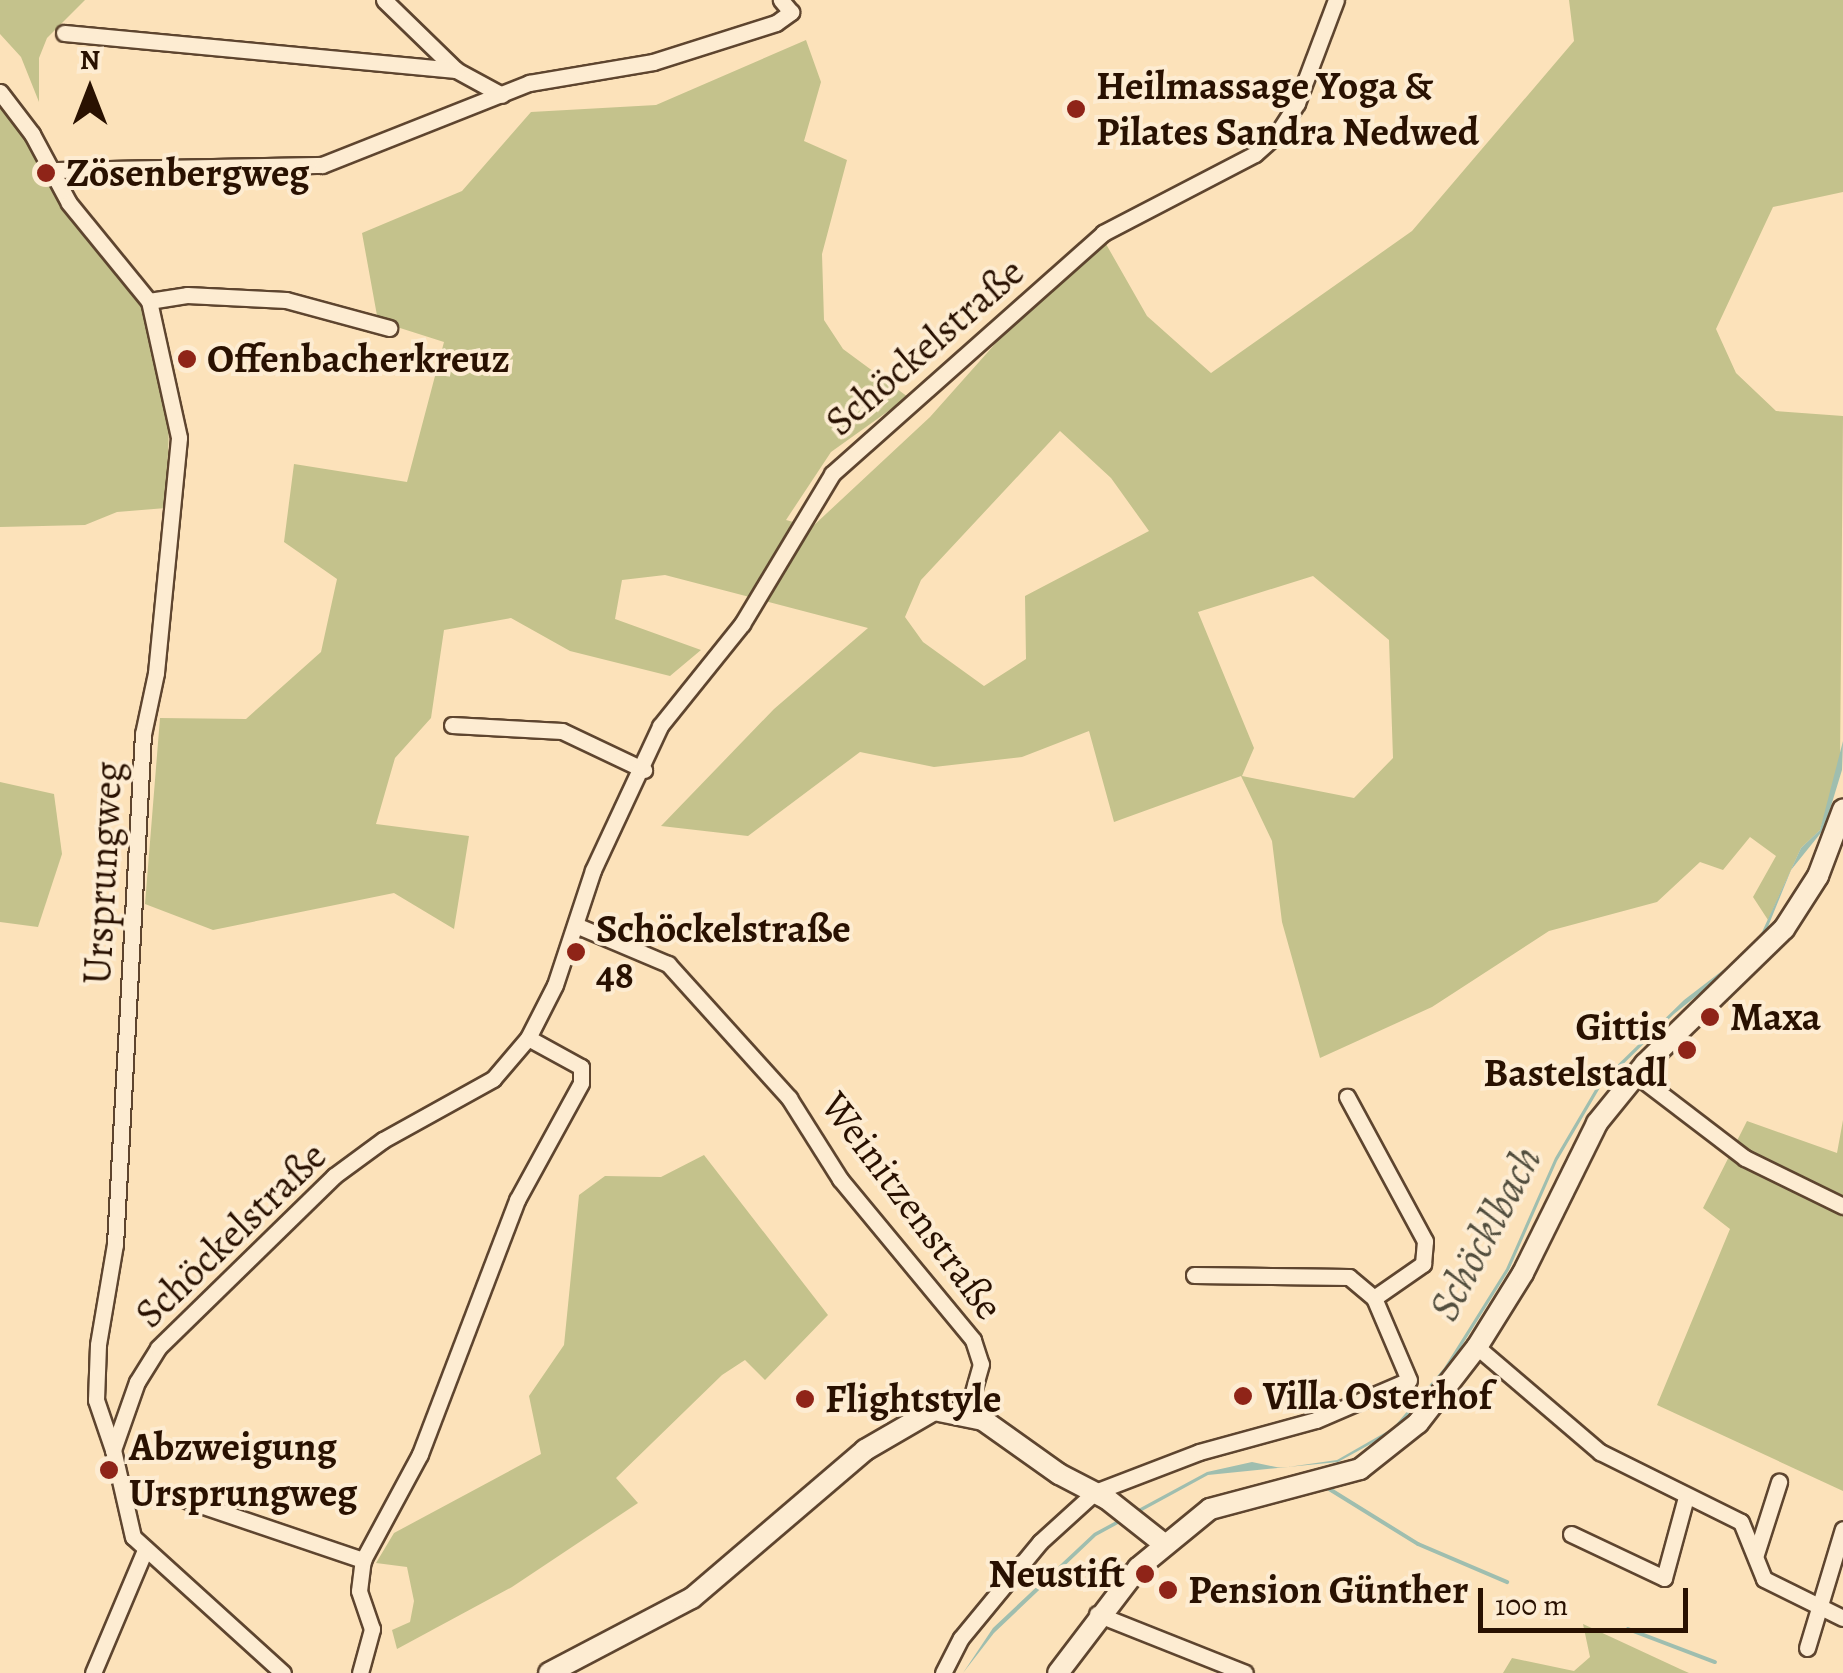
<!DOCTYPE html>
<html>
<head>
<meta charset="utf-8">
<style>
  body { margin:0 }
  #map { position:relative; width:1843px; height:1673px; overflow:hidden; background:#fce2ba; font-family:Alegreya,serif }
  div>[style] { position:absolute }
  .green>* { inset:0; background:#c4c28c }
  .water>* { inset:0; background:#9fbeaf }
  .stream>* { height:4px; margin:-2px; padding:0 2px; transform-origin:2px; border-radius:2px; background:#9fbeaf }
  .roads { filter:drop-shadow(2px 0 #5e452f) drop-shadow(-2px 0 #5e452f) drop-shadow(0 2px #5e452f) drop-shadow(0 -2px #5e452f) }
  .street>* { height:15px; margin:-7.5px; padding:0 7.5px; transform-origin:7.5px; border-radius:7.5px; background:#fdecd2 }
  .secondary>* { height:20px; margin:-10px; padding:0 10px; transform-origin:10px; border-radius:10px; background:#fdecd2 }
  .dots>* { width:28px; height:28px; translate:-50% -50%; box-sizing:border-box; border:5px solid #fdecd2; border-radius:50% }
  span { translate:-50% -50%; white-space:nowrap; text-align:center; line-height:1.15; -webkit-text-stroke:8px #fdecd2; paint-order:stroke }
  .poi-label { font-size:40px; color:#291101; font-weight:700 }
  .left { translate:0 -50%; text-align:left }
  .right { translate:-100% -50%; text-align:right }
  .street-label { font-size:40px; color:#291101 }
  .water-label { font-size:42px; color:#524e3e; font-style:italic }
  .north { position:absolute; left:40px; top:40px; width:100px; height:100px; -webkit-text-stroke:8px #fdecd2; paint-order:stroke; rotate:0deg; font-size:28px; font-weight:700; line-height:40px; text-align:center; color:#291101 }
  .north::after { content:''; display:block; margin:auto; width:35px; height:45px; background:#291101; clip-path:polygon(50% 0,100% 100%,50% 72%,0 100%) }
  .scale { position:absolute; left:1478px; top:1588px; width:210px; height:45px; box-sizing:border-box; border:5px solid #291101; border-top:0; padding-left:12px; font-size:30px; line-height:35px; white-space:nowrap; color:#291101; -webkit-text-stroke:8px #fdecd2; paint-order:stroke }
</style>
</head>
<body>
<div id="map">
  <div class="green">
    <i style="clip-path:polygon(0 0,85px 0,47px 38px,39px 58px,39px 102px,21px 57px,0 34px)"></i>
    <i style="clip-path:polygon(evenodd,1569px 0,1843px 0,1843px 192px,1773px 207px,1716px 329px,1736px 373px,1776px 411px,1843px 416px,1840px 766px,1820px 830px,1801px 848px,1768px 920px,1753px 897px,1776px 856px,1750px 837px,1723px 870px,1700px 862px,1657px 902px,1549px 931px,1432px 1007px,1320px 1058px,1282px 922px,1272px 841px,1241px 776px,1114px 822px,1089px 731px,1022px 757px,934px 767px,860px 752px,748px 836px,661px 826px,774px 709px,868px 628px,665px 575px,622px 580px,615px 619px,701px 650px,670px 676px,570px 651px,511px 618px,444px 630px,431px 718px,395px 758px,376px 824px,469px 836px,454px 929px,394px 893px,213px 930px,145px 904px,160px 718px,246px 719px,321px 652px,337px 579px,284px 542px,294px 464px,407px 482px,444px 342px,378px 321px,362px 233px,462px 191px,531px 112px,656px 105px,806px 40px,821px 82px,804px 141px,847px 160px,822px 254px,824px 320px,843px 349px,908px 397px,831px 452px,786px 520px,812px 527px,930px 417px,1011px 326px,1106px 244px,1147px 316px,1211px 373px,1412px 231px,1574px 41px,1569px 0,1060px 431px,1111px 478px,1149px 531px,1025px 596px,1026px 659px,984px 686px,923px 642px,905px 617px,921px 580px,1060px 431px,1569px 0,1313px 576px,1389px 640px,1393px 758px,1354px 798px,1242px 776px,1254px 748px,1198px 612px,1313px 576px)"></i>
    <i style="clip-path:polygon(0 101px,38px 157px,59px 204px,144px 308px,169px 426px,166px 508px,117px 512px,85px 525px,0 527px)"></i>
    <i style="clip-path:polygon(0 782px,54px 794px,62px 854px,38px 927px,0 922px)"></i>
    <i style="clip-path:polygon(1843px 1120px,1843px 1491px,1657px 1405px,1730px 1229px,1703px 1208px,1747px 1121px,1837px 1153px)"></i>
    <i style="clip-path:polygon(704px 1155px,828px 1315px,765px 1380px,745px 1360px,722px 1375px,616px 1478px,638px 1503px,512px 1587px,397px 1649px,392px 1630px,410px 1622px,414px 1601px,407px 1567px,376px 1563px,394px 1533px,541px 1454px,529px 1396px,564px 1345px,579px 1195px,605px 1176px,661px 1177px)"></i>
    <i style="clip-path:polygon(1583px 1624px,1680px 1669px,1689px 1673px,1503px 1673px,1512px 1658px,1574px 1671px,1590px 1657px)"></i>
  </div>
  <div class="water">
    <i style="clip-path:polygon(1843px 741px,1842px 770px,1824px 829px,1791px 870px,1765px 934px,1745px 957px,1674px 1014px,1601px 1086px,1557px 1161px,1509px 1270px,1446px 1371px,1396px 1430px,1338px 1462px,1208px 1475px,1096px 1536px,994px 1633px,963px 1673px,993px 1628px,1094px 1533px,1207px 1472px,1252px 1462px,1281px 1468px,1337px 1460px,1393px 1428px,1444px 1368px,1506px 1269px,1555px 1158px,1599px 1083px,1684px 1000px,1744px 954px,1762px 932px,1801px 848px,1820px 830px)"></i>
  </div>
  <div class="stream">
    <i style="left:1326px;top:1487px;width:108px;rotate:31.8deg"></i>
    <i style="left:1418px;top:1544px;width:97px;rotate:23.1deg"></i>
    <i style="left:1628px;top:1629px;width:93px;rotate:20.8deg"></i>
  </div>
  <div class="roads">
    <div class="street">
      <i style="left:384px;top:0;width:100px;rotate:44.2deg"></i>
      <i style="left:456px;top:70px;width:52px;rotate:28.5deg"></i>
      <i style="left:64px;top:33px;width:394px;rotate:5.4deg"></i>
      <i style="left:0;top:92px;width:53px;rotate:52.7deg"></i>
      <i style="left:32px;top:134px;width:78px;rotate:61.8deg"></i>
      <i style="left:69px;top:203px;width:127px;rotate:50.8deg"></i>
      <i style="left:149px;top:301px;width:140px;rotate:77.6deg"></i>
      <i style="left:179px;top:438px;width:236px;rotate:95.6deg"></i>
      <i style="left:156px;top:673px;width:62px;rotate:102deg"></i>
      <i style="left:143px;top:734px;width:511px;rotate:93.14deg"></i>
      <i style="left:115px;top:1244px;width:102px;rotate:99.6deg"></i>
      <i style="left:98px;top:1345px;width:55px;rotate:92.1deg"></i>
      <i style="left:96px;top:1400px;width:53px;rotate:71.2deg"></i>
      <i style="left:51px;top:170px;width:271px;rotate:-1.1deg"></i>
      <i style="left:322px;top:165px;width:223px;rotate:-21.6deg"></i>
      <i style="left:529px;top:83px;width:126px;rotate:-9.6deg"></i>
      <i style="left:653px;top:62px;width:129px;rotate:-17.6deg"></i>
      <i style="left:776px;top:23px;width:19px;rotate:-36deg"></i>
      <i style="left:791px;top:12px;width:16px;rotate:-130deg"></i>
      <i style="left:149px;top:301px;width:38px;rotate:-9deg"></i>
      <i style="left:187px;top:295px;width:99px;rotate:2.9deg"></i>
      <i style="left:286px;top:300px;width:107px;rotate:15.2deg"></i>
      <i style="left:452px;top:725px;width:110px;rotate:3.1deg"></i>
      <i style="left:562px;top:731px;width:91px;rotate:25.4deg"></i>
      <i style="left:578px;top:926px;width:98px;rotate:22.9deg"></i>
      <i style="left:668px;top:964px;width:181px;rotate:47.9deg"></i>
      <i style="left:789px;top:1098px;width:96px;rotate:57.8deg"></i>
      <i style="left:840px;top:1179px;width:209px;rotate:50.4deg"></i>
      <i style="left:973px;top:1340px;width:25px;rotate:72deg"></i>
      <i style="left:981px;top:1364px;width:51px;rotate:105.9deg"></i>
      <i style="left:1635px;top:1074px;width:138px;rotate:37.4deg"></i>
      <i style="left:1745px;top:1158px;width:109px;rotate:26.1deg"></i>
      <i style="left:1194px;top:1275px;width:155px;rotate:0.7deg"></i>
      <i style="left:1349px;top:1277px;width:33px;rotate:40deg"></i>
      <i style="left:1477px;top:1347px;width:162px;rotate:40.5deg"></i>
      <i style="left:1600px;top:1452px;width:157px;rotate:26.4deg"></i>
      <i style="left:1741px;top:1522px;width:61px;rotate:68deg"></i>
      <i style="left:1764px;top:1579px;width:88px;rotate:26.3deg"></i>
      <i style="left:174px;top:1496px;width:200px;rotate:18.7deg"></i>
      <i style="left:1571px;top:1534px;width:103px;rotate:25.3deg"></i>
      <i style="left:1664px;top:1578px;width:84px;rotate:-74.8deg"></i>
      <i style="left:1756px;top:1554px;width:76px;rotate:-72.3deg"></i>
      <i style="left:1097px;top:1614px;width:159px;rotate:21.7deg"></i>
      <i style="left:1807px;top:1648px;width:124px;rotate:-73.2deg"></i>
      <i style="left:93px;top:1673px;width:134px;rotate:-67.1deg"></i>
      <i style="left:283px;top:1673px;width:202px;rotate:-137.8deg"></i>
      <i style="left:133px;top:1537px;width:89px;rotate:-102.9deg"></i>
      <i style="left:113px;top:1450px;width:72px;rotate:-70.6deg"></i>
      <i style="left:137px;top:1382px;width:40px;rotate:-58deg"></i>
      <i style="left:158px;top:1348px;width:246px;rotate:-44.3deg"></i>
      <i style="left:334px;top:1176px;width:61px;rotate:-36.3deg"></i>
      <i style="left:383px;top:1140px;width:126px;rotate:-29deg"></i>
      <i style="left:493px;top:1079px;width:54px;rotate:-49.5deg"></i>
      <i style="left:528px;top:1038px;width:59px;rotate:-63deg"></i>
      <i style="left:555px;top:985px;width:121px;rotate:-71.7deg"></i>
      <i style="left:593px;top:870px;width:159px;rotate:-65deg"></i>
      <i style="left:660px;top:726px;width:131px;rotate:-51.2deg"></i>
      <i style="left:742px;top:624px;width:175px;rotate:-59deg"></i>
      <i style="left:832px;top:474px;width:363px;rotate:-41.6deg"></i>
      <i style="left:1103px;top:233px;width:171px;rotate:-27.5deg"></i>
      <i style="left:1255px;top:154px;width:30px;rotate:-42deg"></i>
      <i style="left:1277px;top:134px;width:37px;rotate:-57deg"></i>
      <i style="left:1297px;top:103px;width:110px;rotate:-69.3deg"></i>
      <i style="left:360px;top:1673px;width:46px;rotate:-74.7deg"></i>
      <i style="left:372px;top:1629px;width:40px;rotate:-108.9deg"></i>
      <i style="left:359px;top:1591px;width:31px;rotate:-83deg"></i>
      <i style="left:363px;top:1560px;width:120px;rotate:-61.7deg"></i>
      <i style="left:420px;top:1454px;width:272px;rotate:-69.1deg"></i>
      <i style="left:517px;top:1200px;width:133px;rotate:-61.3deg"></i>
      <i style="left:581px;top:1083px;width:16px;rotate:-90deg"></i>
      <i style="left:581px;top:1067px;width:60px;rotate:-151.3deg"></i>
      <i style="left:943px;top:1673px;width:39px;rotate:-63deg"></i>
      <i style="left:961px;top:1638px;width:124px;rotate:-50.5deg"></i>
      <i style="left:1040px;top:1542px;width:74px;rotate:-42.3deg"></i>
      <i style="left:1095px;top:1492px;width:111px;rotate:-21deg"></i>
      <i style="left:1199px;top:1452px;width:121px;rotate:-15.3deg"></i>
      <i style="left:1316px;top:1420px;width:101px;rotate:-23.3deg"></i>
      <i style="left:1409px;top:1380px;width:89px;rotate:-113.1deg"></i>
      <i style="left:1374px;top:1298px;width:60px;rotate:-34.8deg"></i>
      <i style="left:1423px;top:1264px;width:23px;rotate:-85deg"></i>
      <i style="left:1425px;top:1241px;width:164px;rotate:-118.4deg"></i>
    </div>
    <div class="secondary">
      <i style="left:549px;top:1673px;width:161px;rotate:-27.7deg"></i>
      <i style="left:692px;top:1598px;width:228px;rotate:-40.5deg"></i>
      <i style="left:865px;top:1450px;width:80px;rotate:-30.1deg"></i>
      <i style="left:934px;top:1410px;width:50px;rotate:11.5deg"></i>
      <i style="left:983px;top:1420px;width:93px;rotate:35.4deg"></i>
      <i style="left:1059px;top:1474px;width:54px;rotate:27.5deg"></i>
      <i style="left:1107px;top:1499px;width:73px;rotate:38.3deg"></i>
      <i style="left:1058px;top:1673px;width:132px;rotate:-52.7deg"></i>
      <i style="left:1138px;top:1568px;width:93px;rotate:-39.3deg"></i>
      <i style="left:1210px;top:1509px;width:155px;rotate:-14.9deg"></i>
      <i style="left:1360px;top:1469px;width:74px;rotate:-38.4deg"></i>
      <i style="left:1418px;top:1423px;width:96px;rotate:-52.2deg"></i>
      <i style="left:1477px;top:1347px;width:87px;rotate:-58.1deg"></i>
      <i style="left:1523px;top:1273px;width:167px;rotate:-63.7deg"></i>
      <i style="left:1597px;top:1123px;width:76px;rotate:-50.9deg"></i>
      <i style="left:1645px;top:1064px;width:194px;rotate:-44.2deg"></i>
      <i style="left:1784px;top:929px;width:63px;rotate:-57.3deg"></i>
      <i style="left:1818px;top:876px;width:71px;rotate:-69.3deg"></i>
    </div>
  </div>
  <div class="dots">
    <i style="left:1076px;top:109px;background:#8f2418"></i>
    <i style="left:46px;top:173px;background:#8f2418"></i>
    <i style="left:187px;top:359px;background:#8f2418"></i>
    <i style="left:576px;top:952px;background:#8f2418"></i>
    <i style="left:1710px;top:1017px;background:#8f2418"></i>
    <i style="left:1687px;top:1050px;background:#8f2418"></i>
    <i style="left:1243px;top:1396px;background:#8f2418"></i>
    <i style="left:805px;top:1399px;background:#8f2418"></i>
    <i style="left:109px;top:1470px;background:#8f2418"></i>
    <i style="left:1145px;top:1574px;background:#8f2418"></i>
    <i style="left:1168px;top:1590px;background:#8f2418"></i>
  </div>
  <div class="poi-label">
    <span class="left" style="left:1096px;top:109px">Heilmassage Yoga &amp;<br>Pilates Sandra Nedwed</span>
    <span class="left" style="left:66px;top:173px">Zösenbergweg</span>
    <span class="left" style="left:207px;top:359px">Offenbacherkreuz</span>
    <span class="left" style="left:596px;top:952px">Schöckelstraße<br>48</span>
    <span class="left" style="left:1730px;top:1017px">Maxa</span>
    <span class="right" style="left:1667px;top:1050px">Gittis<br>Bastelstadl</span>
    <span class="left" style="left:1263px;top:1396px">Villa Osterhof</span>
    <span class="left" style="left:825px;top:1399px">Flightstyle</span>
    <span class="left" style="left:129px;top:1470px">Abzweigung<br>Ursprungweg</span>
    <span class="right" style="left:1125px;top:1574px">Neustift</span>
    <span class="left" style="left:1188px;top:1590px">Pension Günther</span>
  </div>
  <div class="street-label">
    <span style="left:925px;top:347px;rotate:-41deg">Schöckelstraße</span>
    <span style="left:103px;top:873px;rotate:-87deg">Ursprungweg</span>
    <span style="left:912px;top:1206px;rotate:53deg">Weinitzenstraße</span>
    <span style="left:231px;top:1235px;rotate:-44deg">Schöckelstraße</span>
  </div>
  <div class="water-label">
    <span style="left:1485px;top:1233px;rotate:-62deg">Schöcklbach</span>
  </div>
  <div class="north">N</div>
  <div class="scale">100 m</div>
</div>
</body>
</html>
